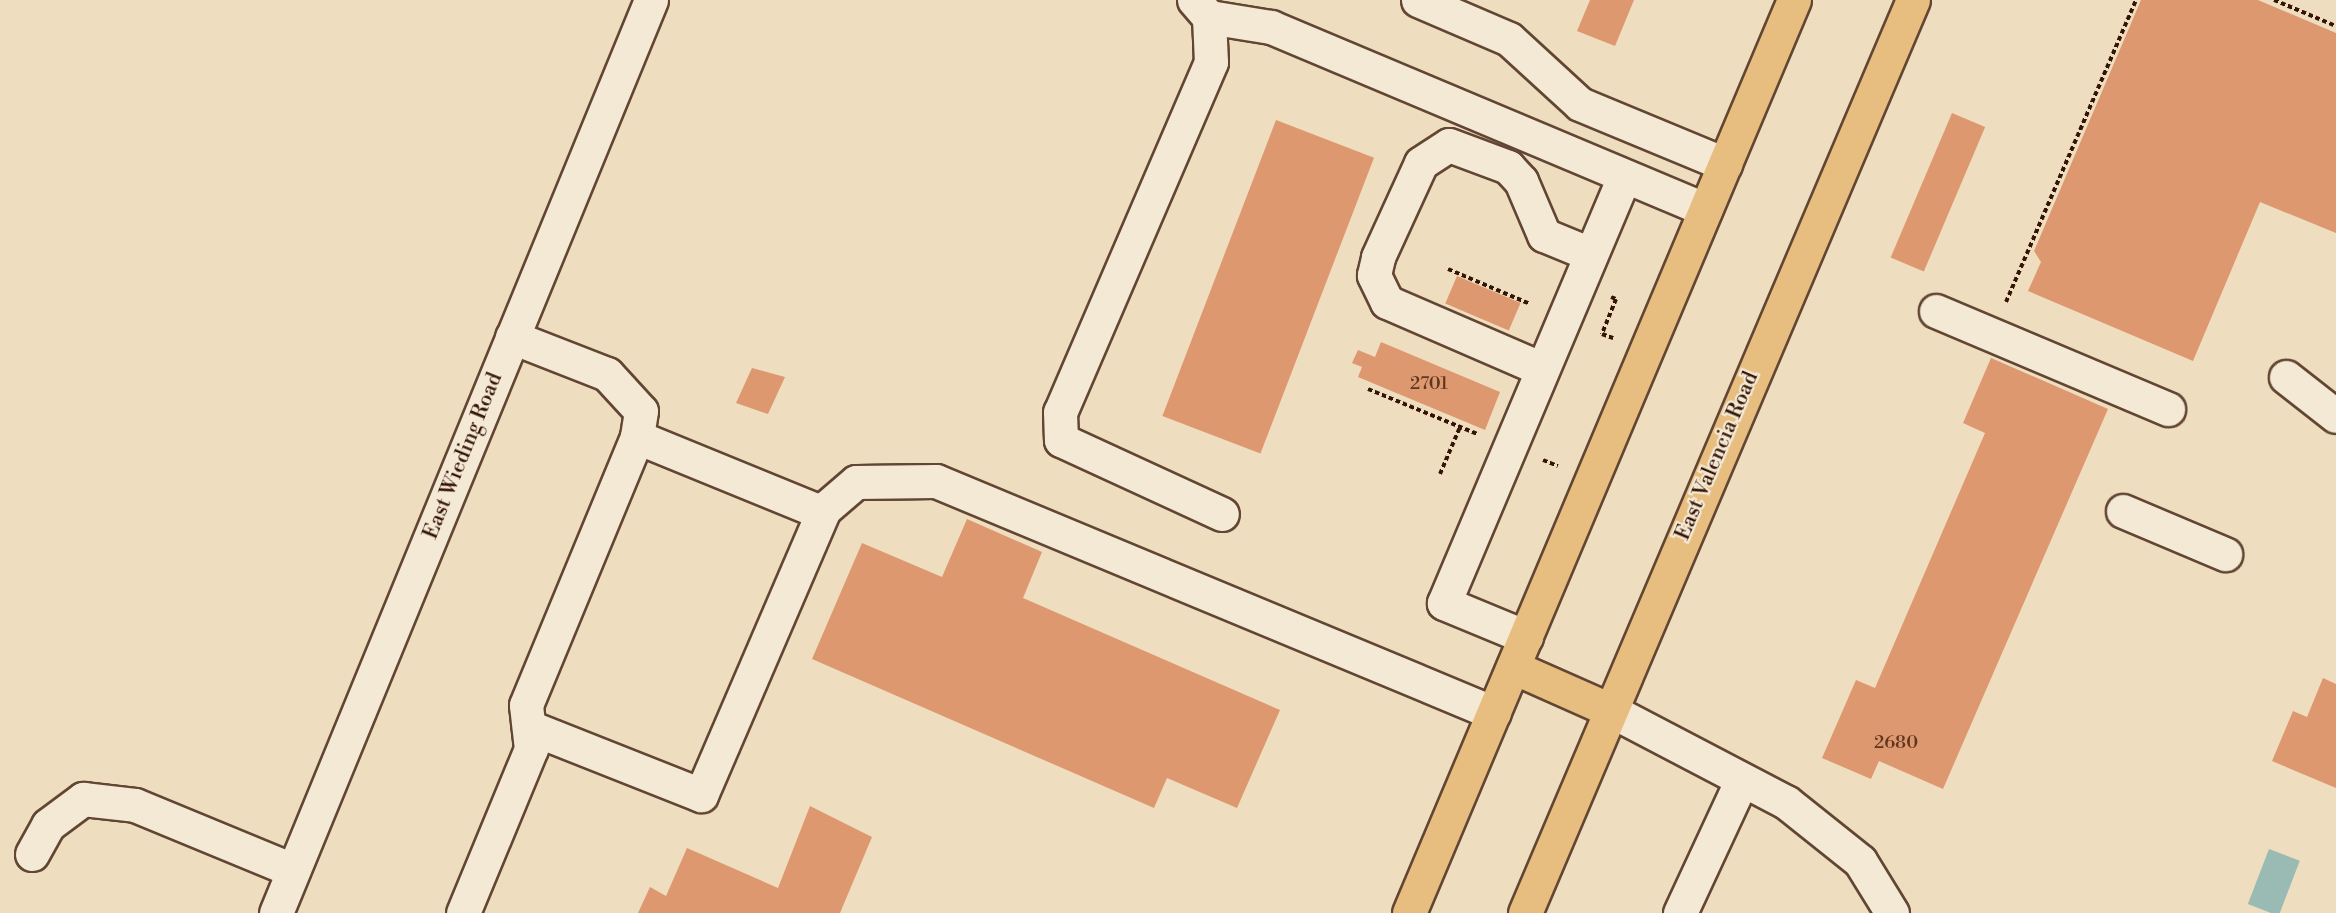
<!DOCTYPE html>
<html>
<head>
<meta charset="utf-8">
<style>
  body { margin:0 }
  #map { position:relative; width:2336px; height:913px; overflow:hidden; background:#eeddbe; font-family:"Libre Bodoni",serif }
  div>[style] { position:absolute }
  .water>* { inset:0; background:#99bbb4; transform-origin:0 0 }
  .building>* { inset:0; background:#de9870; transform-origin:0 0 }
  .path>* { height:4px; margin-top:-2px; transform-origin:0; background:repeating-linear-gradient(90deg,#341405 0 4.5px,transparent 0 7.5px) }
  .roads { filter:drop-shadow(2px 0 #624633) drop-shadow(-2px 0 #624633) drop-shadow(0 2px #624633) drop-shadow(0 -2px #624633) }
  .minor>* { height:33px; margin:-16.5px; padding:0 16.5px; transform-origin:16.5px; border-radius:16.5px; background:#f4e9d5 }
  .major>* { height:33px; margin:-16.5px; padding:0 16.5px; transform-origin:16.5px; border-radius:16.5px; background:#e7be7f }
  span { translate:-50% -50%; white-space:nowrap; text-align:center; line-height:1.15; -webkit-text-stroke:4.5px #f4e9d5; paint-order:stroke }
  .number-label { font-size:18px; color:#5e3520 }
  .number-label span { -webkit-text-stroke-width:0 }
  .street-label { font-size:21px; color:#341405 }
</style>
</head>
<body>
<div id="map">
  <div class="water">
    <i style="left:2269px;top:849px;width:33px;height:59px;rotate:21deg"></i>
  </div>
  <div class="building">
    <i style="clip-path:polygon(1590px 0,1634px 0,1615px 46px,1577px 31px)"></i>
    <i style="clip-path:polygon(2141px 0,2258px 0,2336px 33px,2336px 233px,2260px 202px,2193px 361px,2028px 291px,2041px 262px,2034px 251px)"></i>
    <i style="left:1952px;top:113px;width:36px;height:157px;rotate:23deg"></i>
    <i style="left:1276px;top:120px;width:105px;height:317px;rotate:21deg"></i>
    <i style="left:1457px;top:276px;width:69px;height:30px;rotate:23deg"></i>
    <i style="clip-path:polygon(1381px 342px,1500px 392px,1485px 430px,1358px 377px,1362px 367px,1352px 363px,1358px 350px,1375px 357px)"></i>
    <i style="clip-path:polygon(1991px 358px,2108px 409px,1943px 789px,1879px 761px,1871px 779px,1822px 758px,1856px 680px,1875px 688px,1985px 433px,1963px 423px)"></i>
    <i style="clip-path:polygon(752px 368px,785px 377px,768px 414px,736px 403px)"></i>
    <i style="clip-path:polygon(967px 519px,1042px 552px,1023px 598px,1280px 710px,1237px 808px,1167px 778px,1154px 808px,812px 659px,862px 543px,942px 577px)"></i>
    <i style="clip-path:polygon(2323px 678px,2336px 684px,2336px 788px,2272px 761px,2293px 711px,2307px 717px)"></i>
    <i style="clip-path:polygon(810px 806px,872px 837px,840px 913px,638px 913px,650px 887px,666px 896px,687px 848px,778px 888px)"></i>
  </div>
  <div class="path">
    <i style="left:2274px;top:0;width:67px;rotate:22.8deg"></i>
    <i style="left:1448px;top:269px;width:89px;rotate:23.1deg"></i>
    <i style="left:1611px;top:297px;width:5px;rotate:22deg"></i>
    <i style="left:1616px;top:299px;width:38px;rotate:112deg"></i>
    <i style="left:1602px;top:334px;width:12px;rotate:20deg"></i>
    <i style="left:2006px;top:302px;width:329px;rotate:-66.7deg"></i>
    <i style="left:1368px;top:389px;width:118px;rotate:22.4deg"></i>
    <i style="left:1543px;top:460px;width:16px;rotate:22deg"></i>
    <i style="left:1440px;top:474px;width:51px;rotate:-66.9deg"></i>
  </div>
  <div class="roads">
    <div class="minor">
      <i style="left:1194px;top:0;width:23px;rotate:49deg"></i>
      <i style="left:1209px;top:17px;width:45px;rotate:87.5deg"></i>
      <i style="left:1211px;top:62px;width:381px;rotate:113.3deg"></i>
      <i style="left:1060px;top:412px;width:28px;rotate:88deg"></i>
      <i style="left:1061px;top:440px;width:177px;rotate:24.7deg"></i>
      <i style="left:1418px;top:0;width:99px;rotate:23.2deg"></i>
      <i style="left:1509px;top:39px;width:96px;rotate:42.5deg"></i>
      <i style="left:1580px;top:104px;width:157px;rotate:22.5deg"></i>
      <i style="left:1209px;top:17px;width:63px;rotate:9.2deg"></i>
      <i style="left:1271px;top:27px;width:471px;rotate:22.8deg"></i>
      <i style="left:1936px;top:311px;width:252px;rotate:22.9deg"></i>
      <i style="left:512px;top:337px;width:102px;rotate:21.3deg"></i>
      <i style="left:607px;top:374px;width:50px;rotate:47.4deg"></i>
      <i style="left:641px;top:411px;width:26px;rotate:99deg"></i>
      <i style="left:637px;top:437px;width:199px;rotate:22.2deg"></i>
      <i style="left:821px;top:512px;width:46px;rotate:-40.6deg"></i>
      <i style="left:856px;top:482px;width:80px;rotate:-0.7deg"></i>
      <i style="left:936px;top:481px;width:604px;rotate:22.58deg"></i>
      <i style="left:1542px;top:369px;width:169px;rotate:-156.6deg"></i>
      <i style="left:1387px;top:302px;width:30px;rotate:-116deg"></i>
      <i style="left:1374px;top:275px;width:18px;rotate:-77deg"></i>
      <i style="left:1378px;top:257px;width:103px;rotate:-65.4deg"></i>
      <i style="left:1421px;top:163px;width:33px;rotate:-33deg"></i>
      <i style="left:1449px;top:145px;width:63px;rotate:20.4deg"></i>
      <i style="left:1508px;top:167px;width:19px;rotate:47deg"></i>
      <i style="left:1521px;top:181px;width:59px;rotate:66.9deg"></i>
      <i style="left:1544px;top:235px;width:50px;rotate:22.4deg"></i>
      <i style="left:2286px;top:377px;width:63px;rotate:38deg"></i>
      <i style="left:2123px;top:511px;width:111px;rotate:22.9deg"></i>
      <i style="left:1526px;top:637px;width:89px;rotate:-157.5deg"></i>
      <i style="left:1444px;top:603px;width:463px;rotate:-67.1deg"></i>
      <i style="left:1608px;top:709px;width:201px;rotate:27.6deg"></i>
      <i style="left:1786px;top:802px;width:95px;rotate:38.6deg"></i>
      <i style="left:1860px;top:861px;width:61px;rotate:58.4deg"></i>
      <i style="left:529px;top:727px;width:185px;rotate:21.6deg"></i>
      <i style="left:701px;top:795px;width:310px;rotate:-66.7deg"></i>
      <i style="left:32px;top:854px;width:33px;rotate:-61deg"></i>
      <i style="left:48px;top:825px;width:44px;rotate:-36.6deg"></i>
      <i style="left:83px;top:799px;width:52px;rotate:6.6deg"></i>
      <i style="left:135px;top:805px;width:171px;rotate:22.4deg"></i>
      <i style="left:276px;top:913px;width:987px;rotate:-67.67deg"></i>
      <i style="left:463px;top:913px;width:178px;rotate:-67.5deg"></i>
      <i style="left:531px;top:749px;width:44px;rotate:-96.5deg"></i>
      <i style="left:526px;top:705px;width:290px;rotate:-67.5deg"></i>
      <i style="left:1680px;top:913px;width:142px;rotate:-65.1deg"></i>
    </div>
    <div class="major">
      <i style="left:1513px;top:667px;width:104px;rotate:23.9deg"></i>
      <i style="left:1409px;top:913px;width:991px;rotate:-67.14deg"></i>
      <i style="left:1525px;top:913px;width:992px;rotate:-66.98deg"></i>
    </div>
  </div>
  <div class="number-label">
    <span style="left:1429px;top:384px">2701</span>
    <span style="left:1896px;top:743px">2680</span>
  </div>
  <div class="street-label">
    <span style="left:463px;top:456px;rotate:-68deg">East Wieding Road</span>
    <span style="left:1717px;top:456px;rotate:-67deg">East Valencia Road</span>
  </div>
</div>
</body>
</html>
